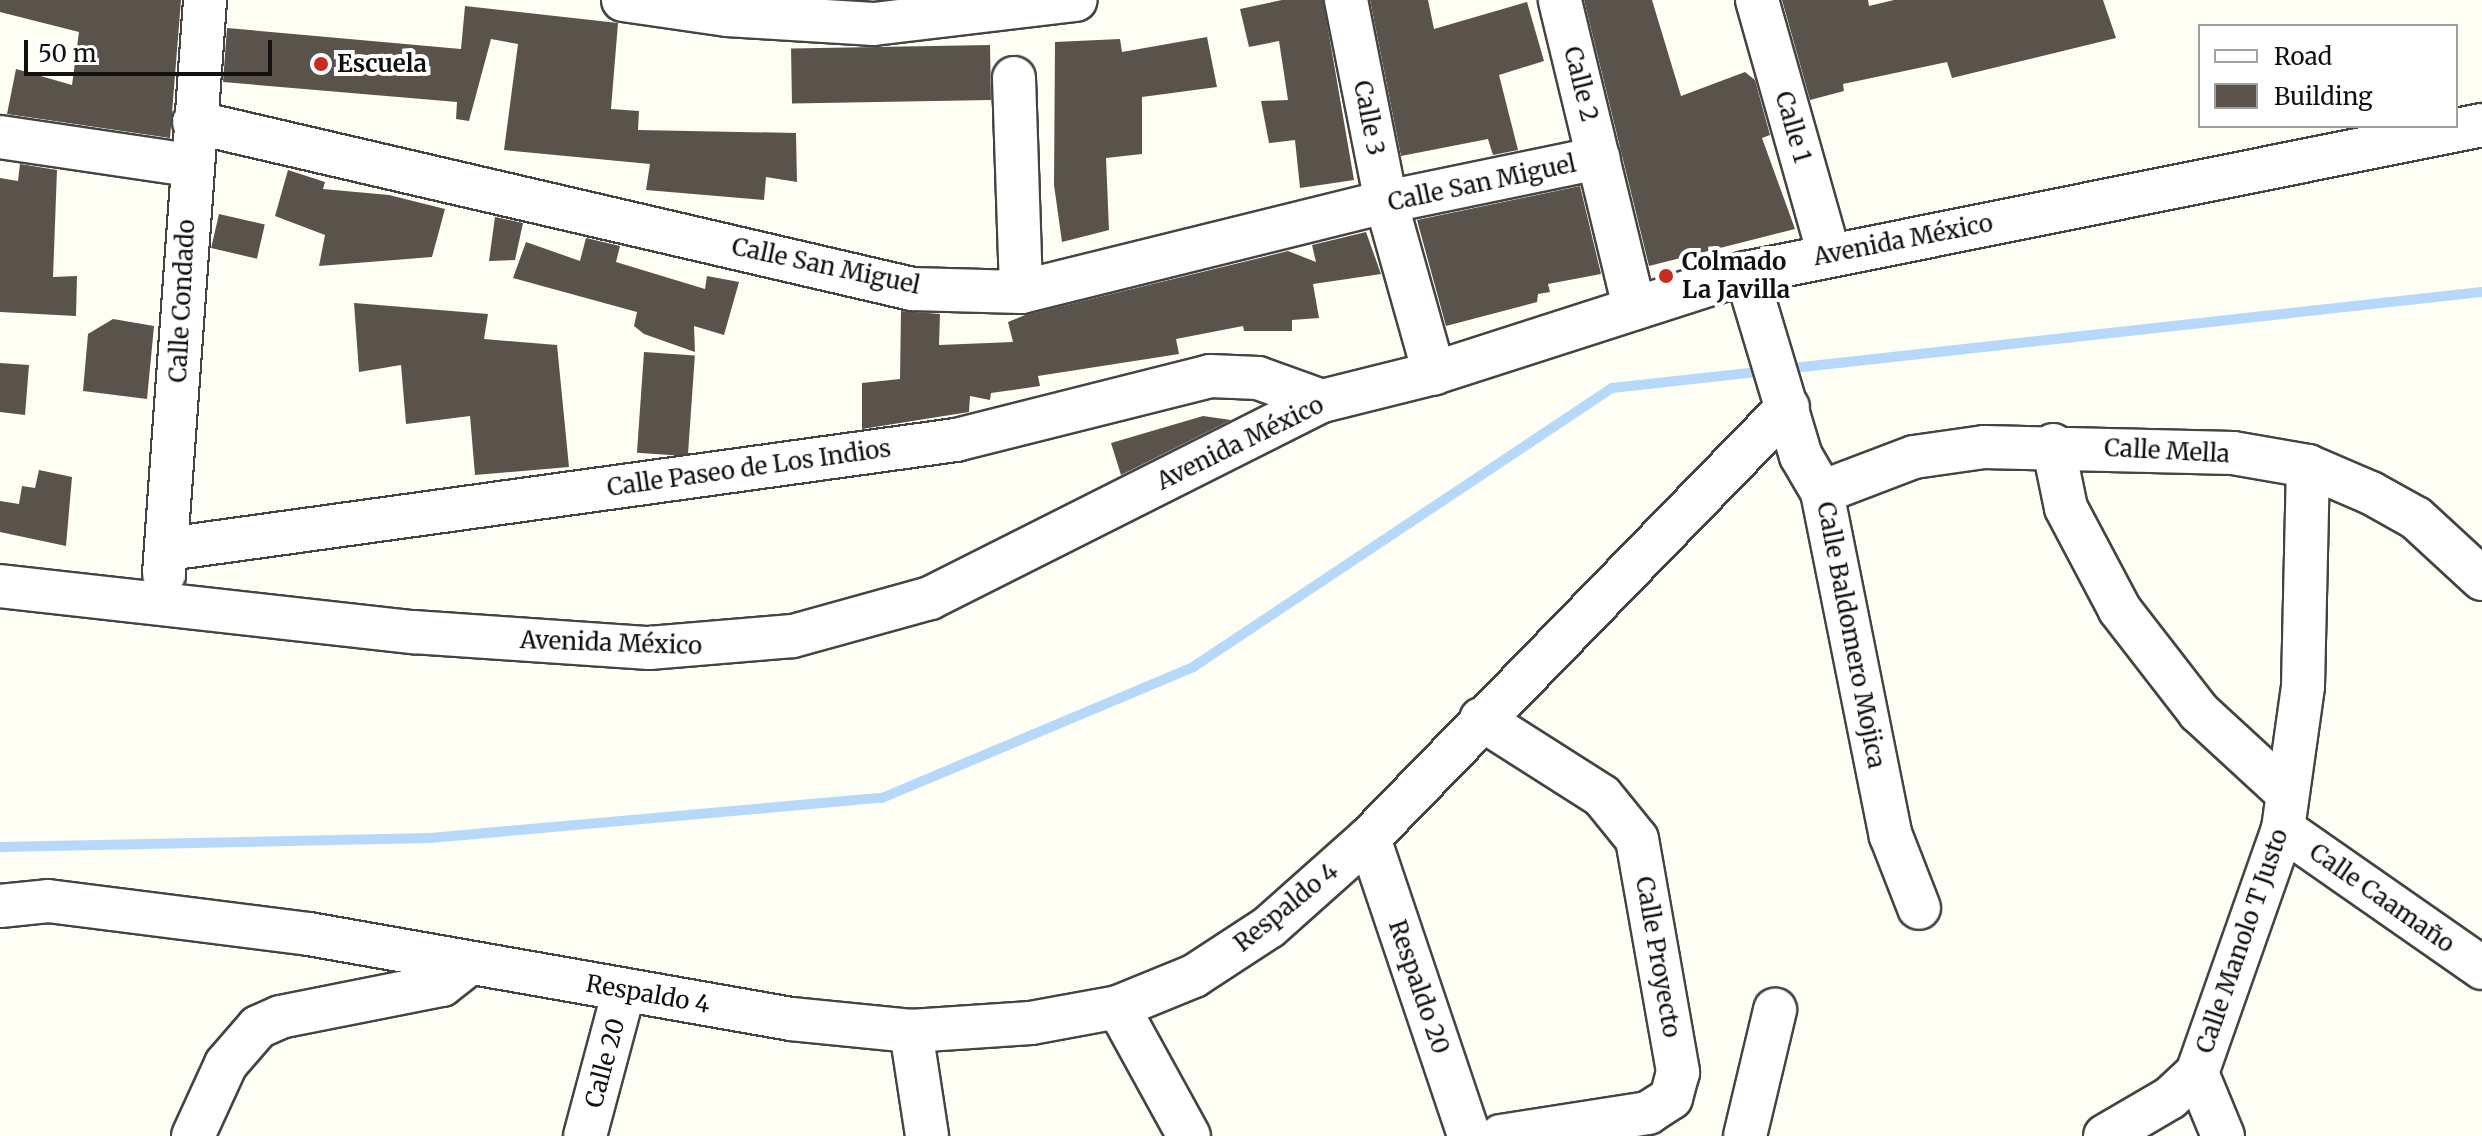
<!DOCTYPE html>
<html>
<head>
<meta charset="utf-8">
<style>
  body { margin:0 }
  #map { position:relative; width:2482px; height:1136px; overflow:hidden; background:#fffef4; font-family:Merriweather,serif }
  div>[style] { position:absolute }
  .stream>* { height:10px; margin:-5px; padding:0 5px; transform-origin:5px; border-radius:5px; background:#b6d9f9 }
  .building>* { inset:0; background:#5a534c; transform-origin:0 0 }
  .roads { filter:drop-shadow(2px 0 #444) drop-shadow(-2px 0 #444) drop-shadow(0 2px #444) drop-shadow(0 -2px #444) }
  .minor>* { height:42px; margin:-21px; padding:0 21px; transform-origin:21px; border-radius:21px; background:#fff }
  .dots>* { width:22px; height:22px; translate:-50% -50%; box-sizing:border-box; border:4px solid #fff; border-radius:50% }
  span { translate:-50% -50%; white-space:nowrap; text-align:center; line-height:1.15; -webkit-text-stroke:8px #fff; paint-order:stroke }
  .poi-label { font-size:24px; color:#111; font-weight:700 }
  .left { translate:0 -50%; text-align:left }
  .street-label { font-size:24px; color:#111 }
  .legend { position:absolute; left:2198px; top:24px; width:260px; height:104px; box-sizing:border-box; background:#fff; border:2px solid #a0a0a0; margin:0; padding:10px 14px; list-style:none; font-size:24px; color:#111 }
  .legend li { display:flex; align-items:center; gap:16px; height:40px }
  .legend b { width:40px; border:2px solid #a0a0a0 }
  .scale { position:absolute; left:24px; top:40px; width:248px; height:36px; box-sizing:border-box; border:4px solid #111; border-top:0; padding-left:10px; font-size:24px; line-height:28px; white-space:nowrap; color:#111; -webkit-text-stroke:6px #fff; paint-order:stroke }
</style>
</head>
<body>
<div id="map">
  <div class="stream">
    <i style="left:1784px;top:369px;width:702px;rotate:-6.3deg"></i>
    <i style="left:0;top:847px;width:430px;rotate:-1.2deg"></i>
    <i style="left:430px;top:838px;width:454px;rotate:-5.1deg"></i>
    <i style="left:882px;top:798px;width:337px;rotate:-22.8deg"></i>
    <i style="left:1193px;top:667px;width:503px;rotate:-33.66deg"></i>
    <i style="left:1612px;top:388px;width:154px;rotate:-6.3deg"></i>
  </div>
  <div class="building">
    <i style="clip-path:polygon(0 0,181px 0,170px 138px,7px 114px,16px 69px,72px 85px,79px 32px,0 12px)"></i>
    <i style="clip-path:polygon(1282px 0,1323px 0,1354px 180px,1300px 188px,1295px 140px,1269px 143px,1261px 101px,1288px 100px,1279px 41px,1249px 47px,1240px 9px)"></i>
    <i style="clip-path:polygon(1370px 0,1428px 0,1434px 29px,1527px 2px,1544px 61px,1499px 75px,1518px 150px,1493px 155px,1488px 139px,1401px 156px)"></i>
    <i style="clip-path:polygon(1584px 0,1652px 0,1681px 96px,1745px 72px,1755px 80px,1770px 135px,1762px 138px,1795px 229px,1649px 266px)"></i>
    <i style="clip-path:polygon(1782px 0,1868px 0,1869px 6px,1894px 0,2103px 0,2116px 38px,1952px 78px,1947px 62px,1843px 84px,1844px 91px,1810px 100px)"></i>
    <i style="clip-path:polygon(465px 6px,618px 23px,611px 109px,639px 111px,638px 130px,796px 133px,797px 182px,766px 177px,764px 200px,646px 190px,650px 164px,504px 150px,518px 44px,491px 39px,469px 121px,456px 119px,457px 102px,223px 82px,227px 28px,461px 49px)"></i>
    <i style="clip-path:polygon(1207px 37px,1217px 87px,1142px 97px,1142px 154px,1106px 158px,1109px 230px,1062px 242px,1054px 185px,1055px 42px,1120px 39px,1122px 52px)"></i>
    <i style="left:990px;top:45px;width:55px;height:199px;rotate:89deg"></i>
    <i style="clip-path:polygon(20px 164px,57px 170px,53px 277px,77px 276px,76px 316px,0 312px,0 178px,18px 181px)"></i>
    <i style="clip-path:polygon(288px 170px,325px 182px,323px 189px,389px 195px,445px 209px,432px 257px,319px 266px,325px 235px,275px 216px)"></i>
    <i style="clip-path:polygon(1580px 186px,1601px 274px,1548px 284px,1550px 292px,1538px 294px,1537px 302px,1446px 326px,1417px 220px)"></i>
    <i style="left:219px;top:214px;width:47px;height:35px;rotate:13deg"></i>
    <i style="clip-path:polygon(495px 217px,523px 223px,515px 260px,489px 261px)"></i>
    <i style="clip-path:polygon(1366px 232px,1381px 274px,1313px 284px,1319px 318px,1292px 320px,1292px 331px,1244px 331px,1243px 326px,1176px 339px,1179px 354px,1038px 376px,1040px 386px,991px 393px,990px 400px,970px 396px,969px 412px,862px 429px,862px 383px,900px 379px,901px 311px,940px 314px,939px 345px,1013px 342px,1008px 322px,1025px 315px,1288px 251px,1316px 262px,1312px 245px)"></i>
    <i style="clip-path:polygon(586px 238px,620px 246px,616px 262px,705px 289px,707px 276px,739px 282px,724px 335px,694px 326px,695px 352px,644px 334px,634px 326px,637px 312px,513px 278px,526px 242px,580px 261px)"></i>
    <i style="clip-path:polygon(354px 303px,488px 314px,484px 339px,557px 345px,569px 467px,475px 475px,470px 416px,406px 424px,401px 365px,359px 372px)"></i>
    <i style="clip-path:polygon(113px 319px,154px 326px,147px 399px,83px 391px,88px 334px)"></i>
    <i style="left:644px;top:352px;width:51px;height:101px;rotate:4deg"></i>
    <i style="clip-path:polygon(0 363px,29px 365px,25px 415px,0 412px)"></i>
    <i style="clip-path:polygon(1203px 416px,1231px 420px,1121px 475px,1111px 443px)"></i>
    <i style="clip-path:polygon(39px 470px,72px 477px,66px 546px,0 532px,0 501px,19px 504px,22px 486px,35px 488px)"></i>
  </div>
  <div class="roads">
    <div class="minor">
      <i style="left:623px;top:0;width:105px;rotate:8.2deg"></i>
      <i style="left:727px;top:15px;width:147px;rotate:3.5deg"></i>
      <i style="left:874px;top:24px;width:203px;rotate:-6.8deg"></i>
      <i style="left:1346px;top:0;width:206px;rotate:78.8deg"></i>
      <i style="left:1386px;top:202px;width:178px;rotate:74.3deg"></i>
      <i style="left:1757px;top:0;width:265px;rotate:74.2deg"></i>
      <i style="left:1560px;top:1px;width:316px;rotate:76.4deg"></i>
      <i style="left:1014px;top:78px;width:214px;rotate:88.1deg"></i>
      <i style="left:194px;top:122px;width:737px;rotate:13.09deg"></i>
      <i style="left:912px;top:289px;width:109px;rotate:1.6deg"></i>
      <i style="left:1021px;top:292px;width:376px;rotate:-13.9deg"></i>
      <i style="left:1386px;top:202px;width:217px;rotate:-11.7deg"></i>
      <i style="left:0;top:137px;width:191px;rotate:8.4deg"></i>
      <i style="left:1746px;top:273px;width:191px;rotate:73.3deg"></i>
      <i style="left:1801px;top:456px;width:42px;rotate:59.7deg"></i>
      <i style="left:1822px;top:492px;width:351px;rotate:78.7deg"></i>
      <i style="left:1891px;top:836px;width:77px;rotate:68.7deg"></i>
      <i style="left:2053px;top:445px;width:64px;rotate:78.3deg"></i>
      <i style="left:2066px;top:508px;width:115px;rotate:62.1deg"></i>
      <i style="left:2120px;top:610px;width:129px;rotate:52.2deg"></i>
      <i style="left:2199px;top:712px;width:120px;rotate:42.6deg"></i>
      <i style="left:1822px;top:492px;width:98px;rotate:-20.8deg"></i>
      <i style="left:1914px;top:457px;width:71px;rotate:-8.1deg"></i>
      <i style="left:1984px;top:447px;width:249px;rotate:1.4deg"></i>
      <i style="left:2233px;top:453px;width:76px;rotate:9.8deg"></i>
      <i style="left:2308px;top:466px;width:69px;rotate:23.2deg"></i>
      <i style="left:2371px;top:493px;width:51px;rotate:29.1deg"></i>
      <i style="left:2416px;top:518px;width:90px;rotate:42.7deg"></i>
      <i style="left:168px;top:549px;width:796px;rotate:-7.88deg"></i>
      <i style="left:956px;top:440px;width:262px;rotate:-14.1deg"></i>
      <i style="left:1210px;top:376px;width:48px;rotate:2.4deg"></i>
      <i style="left:1258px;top:378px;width:68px;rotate:19.8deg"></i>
      <i style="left:164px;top:574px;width:575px;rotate:-85.91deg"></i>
      <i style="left:0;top:586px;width:416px;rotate:6.4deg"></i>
      <i style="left:413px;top:632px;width:237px;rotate:3.9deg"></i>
      <i style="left:649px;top:648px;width:144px;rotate:-4.8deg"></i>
      <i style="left:793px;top:636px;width:142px;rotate:-15.5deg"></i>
      <i style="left:930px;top:598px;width:439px;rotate:-26.7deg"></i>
      <i style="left:1322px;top:401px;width:115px;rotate:-14deg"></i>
      <i style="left:1434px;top:373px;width:328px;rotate:-17.8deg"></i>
      <i style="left:1746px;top:273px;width:751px;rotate:-11.37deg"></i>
      <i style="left:1481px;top:719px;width:143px;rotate:32.5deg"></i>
      <i style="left:1602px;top:796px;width:55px;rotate:50.9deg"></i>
      <i style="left:1637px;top:839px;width:237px;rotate:80deg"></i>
      <i style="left:1678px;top:1072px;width:27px;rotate:105deg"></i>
      <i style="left:1671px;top:1098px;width:27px;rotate:147deg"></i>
      <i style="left:1648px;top:1113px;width:149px;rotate:171.1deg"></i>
      <i style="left:2283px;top:829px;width:243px;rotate:34.9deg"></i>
      <i style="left:1369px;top:838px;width:314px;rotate:71.4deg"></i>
      <i style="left:0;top:906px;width:48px;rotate:-5.9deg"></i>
      <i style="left:48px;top:901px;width:263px;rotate:7.2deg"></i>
      <i style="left:309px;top:934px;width:489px;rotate:10deg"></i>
      <i style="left:791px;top:1019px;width:121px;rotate:5.7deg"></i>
      <i style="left:911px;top:1031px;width:120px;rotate:-3.8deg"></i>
      <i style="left:1031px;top:1023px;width:88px;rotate:-10.4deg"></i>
      <i style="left:1118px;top:1007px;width:82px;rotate:-22.2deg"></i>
      <i style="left:1194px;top:976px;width:90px;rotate:-33.2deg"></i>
      <i style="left:1269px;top:927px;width:134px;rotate:-41.7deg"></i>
      <i style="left:1369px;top:838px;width:601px;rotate:-45.81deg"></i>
      <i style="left:1118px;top:1007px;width:147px;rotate:61.2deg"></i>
      <i style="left:911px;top:1031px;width:106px;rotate:81.3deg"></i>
      <i style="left:2197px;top:1073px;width:68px;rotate:67.6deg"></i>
      <i style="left:193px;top:1136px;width:79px;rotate:-65.4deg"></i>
      <i style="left:226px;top:1064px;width:49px;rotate:-49.1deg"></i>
      <i style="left:258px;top:1027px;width:24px;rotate:-24deg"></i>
      <i style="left:280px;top:1017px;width:165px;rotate:-11.2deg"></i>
      <i style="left:442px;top:985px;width:34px;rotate:-38deg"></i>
      <i style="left:585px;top:1136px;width:151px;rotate:-75deg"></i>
      <i style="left:1745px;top:1136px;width:130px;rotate:-76.6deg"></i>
      <i style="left:2105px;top:1136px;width:75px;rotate:-30.3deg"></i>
      <i style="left:2170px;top:1098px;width:37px;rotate:-43deg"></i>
      <i style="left:2197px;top:1073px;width:259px;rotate:-70.6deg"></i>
      <i style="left:2283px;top:829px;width:144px;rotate:-82deg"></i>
      <i style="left:2303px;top:686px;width:220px;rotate:-88.7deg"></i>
    </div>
  </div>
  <div class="dots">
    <i style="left:321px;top:64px;background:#c92b20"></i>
    <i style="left:1666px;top:276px;background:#c92b20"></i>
  </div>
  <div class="poi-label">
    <span class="left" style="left:337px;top:64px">Escuela</span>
    <span class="left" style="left:1682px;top:276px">Colmado<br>La Javilla</span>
  </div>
  <div class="street-label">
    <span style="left:1581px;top:84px;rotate:76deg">Calle 2</span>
    <span style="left:1369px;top:118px;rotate:79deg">Calle 3</span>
    <span style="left:1793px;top:127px;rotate:74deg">Calle 1</span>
    <span style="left:1482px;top:183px;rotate:-12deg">Calle San Miguel</span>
    <span style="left:1903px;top:240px;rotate:-11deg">Avenida México</span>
    <span style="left:826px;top:266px;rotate:12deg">Calle San Miguel</span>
    <span style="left:182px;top:301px;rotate:-87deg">Calle Condado</span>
    <span style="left:1240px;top:443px;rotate:-26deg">Avenida México</span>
    <span style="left:2167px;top:451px;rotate:3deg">Calle Mella</span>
    <span style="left:749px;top:468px;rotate:-8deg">Calle Paseo de Los Indios</span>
    <span style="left:1851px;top:635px;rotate:79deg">Calle Baldomero Mojica</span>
    <span style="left:611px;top:643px;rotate:2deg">Avenida México</span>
    <span style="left:2382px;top:898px;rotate:35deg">Calle Caamaño</span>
    <span style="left:1286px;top:907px;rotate:-39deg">Respaldo 4</span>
    <span style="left:2242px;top:941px;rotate:-71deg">Calle Manolo T Justo</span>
    <span style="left:1658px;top:957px;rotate:80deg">Calle Proyecto</span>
    <span style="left:1419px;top:987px;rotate:71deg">Respaldo 20</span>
    <span style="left:648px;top:994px;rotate:10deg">Respaldo 4</span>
    <span style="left:605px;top:1063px;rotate:-75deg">Calle 20</span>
  </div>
  <ul class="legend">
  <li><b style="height:10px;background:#fff"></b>Road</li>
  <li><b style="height:22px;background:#5a534c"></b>Building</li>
  </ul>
  <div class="scale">50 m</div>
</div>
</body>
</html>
